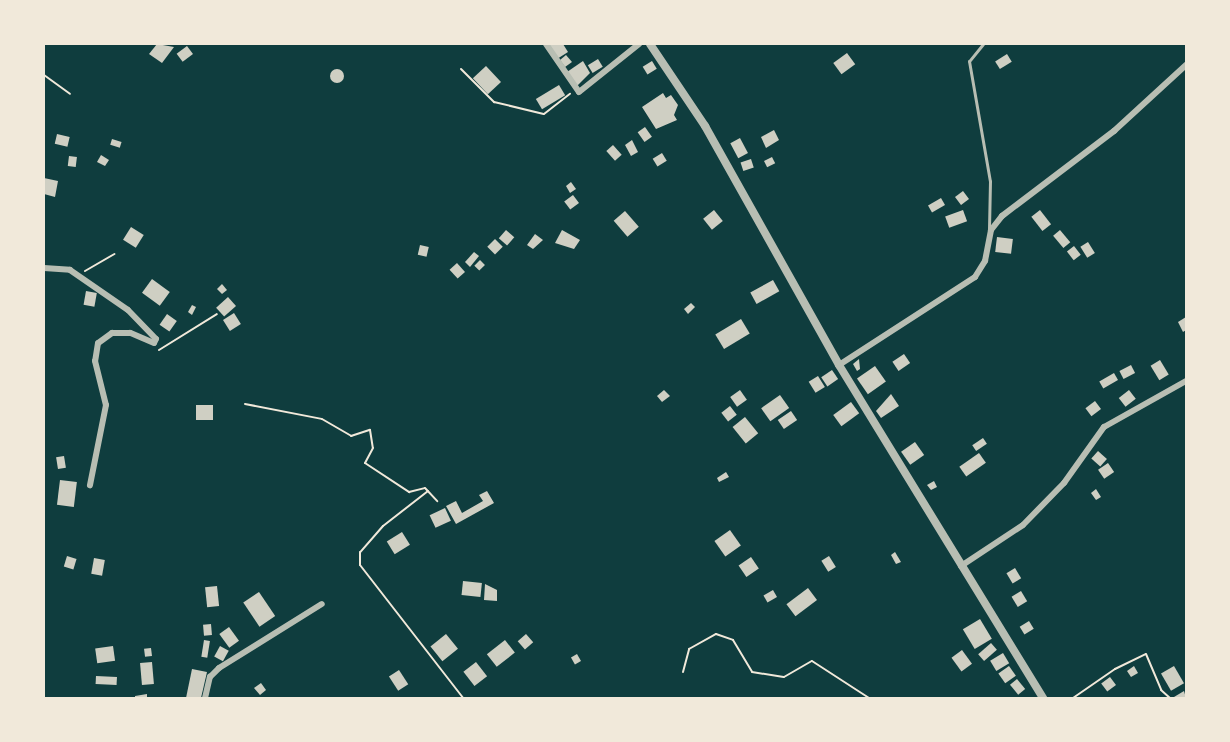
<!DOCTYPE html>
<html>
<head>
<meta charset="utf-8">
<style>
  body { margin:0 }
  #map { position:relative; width:1230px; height:742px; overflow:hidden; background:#0f3d3e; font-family:"DM Sans",sans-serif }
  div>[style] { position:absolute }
  .building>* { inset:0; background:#cfcfc3; transform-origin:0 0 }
  .round { border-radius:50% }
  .path>* { height:2px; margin:-1px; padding:0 1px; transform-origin:1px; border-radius:1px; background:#f1e9da }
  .service>* { height:3px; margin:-1.5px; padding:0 1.5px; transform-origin:1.5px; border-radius:1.5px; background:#b8beb3 }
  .minor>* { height:6px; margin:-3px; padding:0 3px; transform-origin:3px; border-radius:3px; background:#b8beb3 }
  .tertiary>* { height:8px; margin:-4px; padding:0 4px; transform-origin:4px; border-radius:4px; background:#b8beb3 }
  span { translate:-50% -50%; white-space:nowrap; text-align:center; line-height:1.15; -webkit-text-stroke:6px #f1e9da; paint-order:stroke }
  .frame { position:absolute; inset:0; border:45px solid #f1e9da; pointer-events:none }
</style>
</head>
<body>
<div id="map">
  <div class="building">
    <i style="clip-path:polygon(157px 44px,174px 47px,162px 63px,149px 54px)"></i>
    <i style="clip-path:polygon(548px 44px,563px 44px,568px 52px,557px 59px)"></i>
    <i style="left:187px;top:46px;width:10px;height:13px;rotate:53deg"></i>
    <i style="left:847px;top:53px;width:14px;height:17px;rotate:54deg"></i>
    <i style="left:1007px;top:54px;width:9px;height:14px;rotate:58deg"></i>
    <i style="clip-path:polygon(566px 55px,572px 62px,565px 67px,560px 60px)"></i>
    <i style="left:598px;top:59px;width:9px;height:12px;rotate:58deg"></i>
    <i style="clip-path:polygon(583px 61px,590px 73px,576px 87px,567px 72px)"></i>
    <i style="left:652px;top:61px;width:9px;height:11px;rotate:58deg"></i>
    <i style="left:486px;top:66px;width:22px;height:18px;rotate:47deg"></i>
    <i class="round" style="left:330px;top:69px;width:14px;height:14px"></i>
    <i style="left:559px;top:85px;width:12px;height:27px;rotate:59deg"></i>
    <i style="clip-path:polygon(663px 93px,666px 98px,671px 95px,678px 105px,674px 115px,677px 120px,656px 129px,642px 107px)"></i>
    <i style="left:645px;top:127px;width:12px;height:9px;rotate:55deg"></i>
    <i style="clip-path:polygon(774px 130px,779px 140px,766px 148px,761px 137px)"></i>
    <i style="left:57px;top:134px;width:13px;height:10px;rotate:13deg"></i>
    <i style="left:740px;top:138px;width:17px;height:11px;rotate:62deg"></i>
    <i style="left:112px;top:139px;width:10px;height:6px;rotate:17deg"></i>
    <i style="clip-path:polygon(632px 140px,638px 152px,631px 156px,625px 145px)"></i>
    <i style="left:613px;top:145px;width:13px;height:9px;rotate:48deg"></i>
    <i style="left:662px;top:153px;width:9px;height:11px;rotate:58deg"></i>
    <i style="clip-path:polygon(101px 155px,109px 160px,105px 166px,97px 162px)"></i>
    <i style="left:69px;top:156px;width:8px;height:10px;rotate:7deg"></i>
    <i style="left:772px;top:157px;width:7px;height:9px;rotate:63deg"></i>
    <i style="left:751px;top:159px;width:9px;height:11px;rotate:72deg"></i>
    <i style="clip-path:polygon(44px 178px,58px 181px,55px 197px,44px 194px)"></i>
    <i style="clip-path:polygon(571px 182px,576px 189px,570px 193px,566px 186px)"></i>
    <i style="left:963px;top:191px;width:10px;height:10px;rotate:53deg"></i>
    <i style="left:573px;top:195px;width:10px;height:11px;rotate:53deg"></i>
    <i style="left:941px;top:198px;width:8px;height:15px;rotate:60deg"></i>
    <i style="left:714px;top:210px;width:14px;height:14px;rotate:51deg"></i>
    <i style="left:963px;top:210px;width:12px;height:19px;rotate:70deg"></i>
    <i style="left:1040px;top:210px;width:18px;height:11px;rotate:52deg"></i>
    <i style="left:625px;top:211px;width:21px;height:15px;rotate:49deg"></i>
    <i style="left:131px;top:227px;width:15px;height:15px;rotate:32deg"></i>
    <i style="left:506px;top:230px;width:11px;height:11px;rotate:41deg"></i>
    <i style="clip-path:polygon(562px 230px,580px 240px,574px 249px,555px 243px)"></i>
    <i style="left:1060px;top:230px;width:16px;height:9px;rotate:50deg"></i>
    <i style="clip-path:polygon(535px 234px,543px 240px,533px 249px,527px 245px)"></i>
    <i style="left:997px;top:237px;width:16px;height:15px;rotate:7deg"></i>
    <i style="left:495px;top:239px;width:11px;height:11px;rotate:45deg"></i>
    <i style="left:1088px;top:242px;width:13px;height:9px;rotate:58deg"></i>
    <i style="left:420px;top:245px;width:9px;height:10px;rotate:13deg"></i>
    <i style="left:1074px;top:246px;width:11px;height:9px;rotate:52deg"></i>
    <i style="clip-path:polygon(474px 252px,479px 256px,470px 267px,465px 262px)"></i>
    <i style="left:480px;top:260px;width:7px;height:8px;rotate:45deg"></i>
    <i style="left:457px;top:263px;width:12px;height:10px;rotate:48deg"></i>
    <i style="left:152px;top:279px;width:22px;height:17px;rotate:36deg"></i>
    <i style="left:773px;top:280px;width:13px;height:26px;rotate:61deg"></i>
    <i style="clip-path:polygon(222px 284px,227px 290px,222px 294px,217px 289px)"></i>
    <i style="left:86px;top:291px;width:11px;height:14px;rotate:10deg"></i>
    <i style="left:228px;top:297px;width:12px;height:16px;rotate:48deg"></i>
    <i style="clip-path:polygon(691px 303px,695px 307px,688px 314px,684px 309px)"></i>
    <i style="clip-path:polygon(192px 305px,196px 307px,192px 315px,188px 312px)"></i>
    <i style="left:234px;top:313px;width:13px;height:13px;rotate:58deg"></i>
    <i style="left:167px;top:314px;width:12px;height:13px;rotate:35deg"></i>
    <i style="clip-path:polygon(1186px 317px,1186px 330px,1183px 332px,1178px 322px)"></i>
    <i style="left:741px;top:319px;width:17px;height:30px;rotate:59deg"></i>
    <i style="left:904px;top:354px;width:11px;height:14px;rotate:56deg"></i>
    <i style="clip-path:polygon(859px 359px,860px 369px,857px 371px,853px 364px)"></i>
    <i style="left:1160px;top:360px;width:17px;height:11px;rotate:59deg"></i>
    <i style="left:1131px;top:365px;width:9px;height:13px;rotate:63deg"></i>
    <i style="left:875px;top:366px;width:19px;height:22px;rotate:55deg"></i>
    <i style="left:832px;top:370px;width:11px;height:13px;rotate:56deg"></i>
    <i style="left:1114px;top:373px;width:8px;height:17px;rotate:60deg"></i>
    <i style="left:818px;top:376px;width:13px;height:11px;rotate:58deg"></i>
    <i style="clip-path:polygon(664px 390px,670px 396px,662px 402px,657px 396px)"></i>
    <i style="left:740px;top:390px;width:12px;height:12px;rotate:55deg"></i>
    <i style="left:1129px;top:390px;width:11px;height:13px;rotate:52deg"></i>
    <i style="clip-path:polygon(891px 394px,899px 406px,881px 418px,876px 411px)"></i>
    <i style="left:780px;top:395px;width:16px;height:23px;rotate:55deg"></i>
    <i style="left:1095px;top:401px;width:10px;height:12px;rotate:53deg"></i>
    <i style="left:851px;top:402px;width:14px;height:22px;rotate:54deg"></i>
    <i style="left:196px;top:405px;width:17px;height:15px"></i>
    <i style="left:730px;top:406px;width:11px;height:11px;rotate:52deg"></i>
    <i style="left:791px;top:411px;width:11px;height:16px;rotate:56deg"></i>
    <i style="left:745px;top:417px;width:21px;height:16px;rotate:51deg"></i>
    <i style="left:983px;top:438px;width:7px;height:13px;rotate:56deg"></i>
    <i style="left:915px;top:442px;width:16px;height:17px;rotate:55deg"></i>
    <i style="left:1098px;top:451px;width:12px;height:10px;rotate:42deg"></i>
    <i style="left:979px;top:453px;width:12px;height:24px;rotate:55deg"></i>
    <i style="left:64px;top:456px;width:12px;height:8px;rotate:81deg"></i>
    <i style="left:1108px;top:463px;width:11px;height:12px;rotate:56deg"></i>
    <i style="clip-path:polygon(726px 472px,729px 477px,719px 482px,717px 478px)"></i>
    <i style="left:60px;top:480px;width:17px;height:25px;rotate:7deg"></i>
    <i style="clip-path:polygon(934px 481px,937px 487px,931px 490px,927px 485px)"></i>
    <i style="clip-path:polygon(1096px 489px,1101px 497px,1096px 500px,1091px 493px)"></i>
    <i style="clip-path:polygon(487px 491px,494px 503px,456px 524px,446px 506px,456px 501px,462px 513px,483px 501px,479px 495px)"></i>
    <i style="left:445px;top:508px;width:14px;height:17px;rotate:65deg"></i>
    <i style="left:730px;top:530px;width:19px;height:19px;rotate:55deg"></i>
    <i style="left:402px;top:532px;width:15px;height:18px;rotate:58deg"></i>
    <i style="clip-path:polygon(895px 552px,901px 562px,896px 564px,891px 555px)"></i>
    <i style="left:67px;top:556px;width:10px;height:11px;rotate:17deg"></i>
    <i style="left:829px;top:556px;width:13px;height:9px;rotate:58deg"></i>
    <i style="left:751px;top:557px;width:14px;height:15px;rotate:56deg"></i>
    <i style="left:94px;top:558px;width:11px;height:16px;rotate:10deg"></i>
    <i style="left:1015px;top:568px;width:12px;height:10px;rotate:59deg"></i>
    <i style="left:463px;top:581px;width:19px;height:14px;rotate:6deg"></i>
    <i style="clip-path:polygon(485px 584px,497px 590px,497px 601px,484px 600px)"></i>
    <i style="left:217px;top:586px;width:20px;height:12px;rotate:84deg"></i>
    <i style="left:808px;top:588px;width:15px;height:27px;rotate:53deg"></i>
    <i style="left:773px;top:590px;width:8px;height:11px;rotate:60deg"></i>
    <i style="left:1021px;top:591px;width:12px;height:11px;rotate:59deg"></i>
    <i style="left:259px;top:592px;width:29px;height:19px;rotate:56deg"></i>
    <i style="left:980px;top:619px;width:23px;height:20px;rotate:59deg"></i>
    <i style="left:1029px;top:621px;width:9px;height:11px;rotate:58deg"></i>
    <i style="left:211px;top:624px;width:11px;height:8px;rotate:85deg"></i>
    <i style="left:229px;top:627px;width:17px;height:12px;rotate:54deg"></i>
    <i style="left:446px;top:634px;width:19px;height:20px;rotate:51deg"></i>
    <i style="left:526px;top:634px;width:11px;height:11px;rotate:49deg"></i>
    <i style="left:204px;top:640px;width:6px;height:17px;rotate:9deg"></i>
    <i style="left:505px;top:640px;width:16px;height:23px;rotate:52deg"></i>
    <i style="left:991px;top:643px;width:9px;height:17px;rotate:49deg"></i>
    <i style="left:113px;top:646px;width:15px;height:18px;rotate:82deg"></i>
    <i style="left:220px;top:646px;width:10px;height:12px;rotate:29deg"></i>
    <i style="left:151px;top:648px;width:8px;height:7px;rotate:83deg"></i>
    <i style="left:962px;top:650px;width:17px;height:13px;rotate:54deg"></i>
    <i style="left:1003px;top:653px;width:12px;height:15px;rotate:59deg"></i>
    <i style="left:577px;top:654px;width:8px;height:7px;rotate:60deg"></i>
    <i style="left:152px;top:662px;width:22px;height:12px;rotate:85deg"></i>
    <i style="left:476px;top:662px;width:18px;height:16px;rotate:52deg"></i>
    <i style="left:1009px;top:666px;width:12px;height:13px;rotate:55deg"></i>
    <i style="clip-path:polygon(1134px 666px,1138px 673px,1131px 677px,1127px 671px)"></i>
    <i style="left:1174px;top:666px;width:20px;height:15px;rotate:60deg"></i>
    <i style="clip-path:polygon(192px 669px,207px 672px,201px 698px,186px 698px)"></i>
    <i style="left:399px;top:670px;width:17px;height:12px;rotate:57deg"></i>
    <i style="left:96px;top:676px;width:21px;height:8px;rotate:3deg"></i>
    <i style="left:1110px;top:677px;width:10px;height:11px;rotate:53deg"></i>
    <i style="left:1017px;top:679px;width:13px;height:9px;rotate:51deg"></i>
    <i style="clip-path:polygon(261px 683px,266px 690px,260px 695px,254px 688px)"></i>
    <i style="clip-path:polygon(1184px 691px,1186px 698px,1175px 698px,1174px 697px)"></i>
    <i style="clip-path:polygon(147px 694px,147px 698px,135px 698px,135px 696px)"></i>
  </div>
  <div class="path">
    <i style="left:461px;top:69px;width:47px;rotate:45deg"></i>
    <i style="left:494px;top:102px;width:51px;rotate:13.5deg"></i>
    <i style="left:544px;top:114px;width:33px;rotate:-38deg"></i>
    <i style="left:44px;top:75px;width:32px;rotate:36deg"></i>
    <i style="left:85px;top:271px;width:34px;rotate:-30deg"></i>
    <i style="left:159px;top:350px;width:68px;rotate:-31.8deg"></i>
    <i style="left:245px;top:404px;width:78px;rotate:11deg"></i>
    <i style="left:322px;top:419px;width:34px;rotate:30deg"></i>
    <i style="left:351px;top:436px;width:20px;rotate:-18deg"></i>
    <i style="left:370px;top:430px;width:18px;rotate:81deg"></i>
    <i style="left:373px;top:448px;width:17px;rotate:118deg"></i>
    <i style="left:365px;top:463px;width:53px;rotate:33.4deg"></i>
    <i style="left:409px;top:492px;width:16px;rotate:-14deg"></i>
    <i style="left:425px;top:488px;width:18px;rotate:47deg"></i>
    <i style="left:428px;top:491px;width:57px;rotate:142.1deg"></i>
    <i style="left:383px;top:526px;width:35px;rotate:131deg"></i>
    <i style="left:360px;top:552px;width:13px;rotate:90deg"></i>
    <i style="left:360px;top:565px;width:168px;rotate:52.2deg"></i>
    <i style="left:683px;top:672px;width:24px;rotate:-75deg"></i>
    <i style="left:689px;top:649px;width:31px;rotate:-29deg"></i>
    <i style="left:716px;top:634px;width:18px;rotate:19deg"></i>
    <i style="left:733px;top:640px;width:37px;rotate:59deg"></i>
    <i style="left:752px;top:672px;width:32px;rotate:9deg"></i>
    <i style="left:784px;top:677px;width:32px;rotate:-30deg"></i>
    <i style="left:812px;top:661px;width:68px;rotate:33deg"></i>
    <i style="left:1073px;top:698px;width:51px;rotate:-34.6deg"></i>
    <i style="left:1115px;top:669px;width:34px;rotate:-26deg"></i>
    <i style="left:1146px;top:654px;width:39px;rotate:67deg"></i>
    <i style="left:1161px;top:690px;width:12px;rotate:42deg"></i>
  </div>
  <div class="service">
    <i style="left:983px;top:44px;width:22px;rotate:129deg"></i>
    <i style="left:969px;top:61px;width:122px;rotate:80.1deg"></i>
    <i style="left:990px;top:181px;width:49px;rotate:91.2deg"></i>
  </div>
  <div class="minor">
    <i style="left:546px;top:44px;width:58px;rotate:55.5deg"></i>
    <i style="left:579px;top:92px;width:77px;rotate:-38.7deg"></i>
    <i style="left:44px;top:268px;width:26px;rotate:4deg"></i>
    <i style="left:70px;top:270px;width:70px;rotate:34.6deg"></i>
    <i style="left:128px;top:310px;width:40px;rotate:46deg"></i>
    <i style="left:156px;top:339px;width:4px;rotate:117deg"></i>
    <i style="left:154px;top:343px;width:26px;rotate:-157deg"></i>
    <i style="left:130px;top:333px;width:18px;rotate:180deg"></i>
    <i style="left:112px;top:333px;width:17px;rotate:144deg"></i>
    <i style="left:98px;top:343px;width:18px;rotate:99deg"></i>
    <i style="left:95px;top:361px;width:45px;rotate:76deg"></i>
    <i style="left:106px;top:405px;width:82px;rotate:101.3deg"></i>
    <i style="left:839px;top:365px;width:162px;rotate:-32.9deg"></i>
    <i style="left:975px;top:277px;width:19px;rotate:-58deg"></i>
    <i style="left:985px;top:261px;width:32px;rotate:-79deg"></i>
    <i style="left:991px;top:230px;width:18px;rotate:-52deg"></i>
    <i style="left:1002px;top:216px;width:141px;rotate:-37.2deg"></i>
    <i style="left:1114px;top:131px;width:98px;rotate:-42.5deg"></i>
    <i style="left:961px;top:566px;width:74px;rotate:-33.5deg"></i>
    <i style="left:1023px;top:525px;width:59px;rotate:-45.7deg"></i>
    <i style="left:1064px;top:483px;width:69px;rotate:-54.5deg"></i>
    <i style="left:1104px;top:427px;width:94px;rotate:-29.3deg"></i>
    <i style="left:205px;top:698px;width:22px;rotate:-77deg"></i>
    <i style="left:210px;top:677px;width:13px;rotate:-45deg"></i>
    <i style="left:219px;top:668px;width:121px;rotate:-31.9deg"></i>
  </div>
  <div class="tertiary">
    <i style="left:650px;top:44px;width:99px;rotate:56.1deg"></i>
    <i style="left:705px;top:126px;width:274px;rotate:60.7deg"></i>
    <i style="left:839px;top:365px;width:391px;rotate:58.5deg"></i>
  </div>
  <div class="frame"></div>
</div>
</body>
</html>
